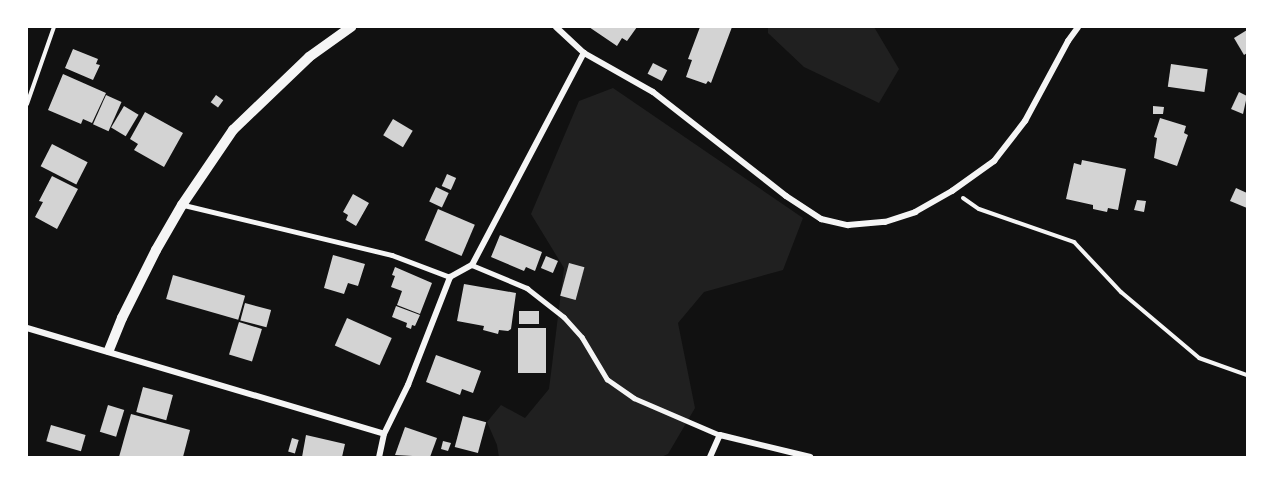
<!DOCTYPE html>
<html>
<head>
<meta charset="utf-8">
<style>
  body { margin:0 }
  #map { position:relative; width:1274px; height:484px; overflow:hidden; background:#111; font-family:Cabin,sans-serif }
  div>[style] { position:absolute }
  .green>* { inset:0; background:#202020 }
  .building>* { inset:0; background:#d3d3d3; transform-origin:0 0 }
  .path>* { height:4px; margin:-2px; padding:0 2px; transform-origin:2px; border-radius:2px; background:#f5f5f5 }
  .service>* { height:4.5px; margin:-2.25px; padding:0 2.25px; transform-origin:2.25px; border-radius:2.25px; background:#f5f5f5 }
  .minor>* { height:6px; margin:-3px; padding:0 3px; transform-origin:3px; border-radius:3px; background:#f5f5f5 }
  .tertiary>* { height:10px; margin:-5px; padding:0 5px; transform-origin:5px; border-radius:5px; background:#f5f5f5 }
  span { translate:-50% -50%; white-space:nowrap; text-align:center; line-height:1.15; -webkit-text-stroke:5px #fff; paint-order:stroke }
  .frame { position:absolute; inset:0; border:28px solid #fff; pointer-events:none }
</style>
</head>
<body>
<div id="map">
  <div class="green">
    <i style="clip-path:polygon(768px 27px,874px 27px,899px 69px,879px 103px,804px 67px,768px 33px)"></i>
    <i style="clip-path:polygon(613px 88px,803px 218px,783px 270px,704px 292px,678px 323px,695px 408px,668px 454px,661px 457px,499px 457px,497px 445px,487px 422px,501px 405px,525px 418px,549px 389px,564px 268px,531px 214px,579px 101px)"></i>
  </div>
  <div class="building">
    <i style="clip-path:polygon(589px 27px,637px 27px,627px 41px,622px 38px,617px 46px)"></i>
    <i style="clip-path:polygon(700px 27px,732px 27px,711px 83px,708px 81px,706px 84px,686px 77px,692px 60px,688px 59px)"></i>
    <i style="clip-path:polygon(1247px 30px,1247px 53px,1244px 55px,1234px 38px)"></i>
    <i style="clip-path:polygon(73px 49px,98px 59px,96px 64px,100px 65px,93px 80px,65px 68px)"></i>
    <i style="left:653px;top:63px;width:16px;height:12px;rotate:27deg"></i>
    <i style="left:1171px;top:64px;width:37px;height:23px;rotate:8deg"></i>
    <i style="clip-path:polygon(63px 74px,106px 93px,92px 123px,83px 119px,81px 124px,48px 110px)"></i>
    <i style="clip-path:polygon(1239px 92px,1247px 96px,1243px 114px,1231px 109px)"></i>
    <i style="left:106px;top:95px;width:17px;height:32px;rotate:24deg"></i>
    <i style="left:216px;top:95px;width:9px;height:9px;rotate:36deg"></i>
    <i style="left:124px;top:106px;width:17px;height:25px;rotate:31deg"></i>
    <i style="clip-path:polygon(1153px 106px,1164px 107px,1163px 114px,1153px 114px)"></i>
    <i style="clip-path:polygon(145px 112px,183px 133px,164px 167px,134px 150px,138px 144px,130px 139px)"></i>
    <i style="clip-path:polygon(1160px 118px,1186px 126px,1184px 133px,1188px 135px,1177px 166px,1154px 158px,1157px 138px,1154px 137px)"></i>
    <i style="left:393px;top:119px;width:23px;height:19px;rotate:31deg"></i>
    <i style="left:52px;top:144px;width:40px;height:25px;rotate:27deg"></i>
    <i style="clip-path:polygon(1082px 160px,1126px 169px,1118px 210px,1108px 208px,1107px 212px,1093px 209px,1093px 205px,1066px 199px,1074px 163px,1081px 165px)"></i>
    <i style="left:447px;top:174px;width:10px;height:13px;rotate:24deg"></i>
    <i style="clip-path:polygon(52px 176px,78px 189px,57px 229px,35px 217px,43px 202px,39px 201px)"></i>
    <i style="left:436px;top:187px;width:14px;height:16px;rotate:25deg"></i>
    <i style="clip-path:polygon(1236px 188px,1247px 193px,1247px 208px,1230px 201px)"></i>
    <i style="clip-path:polygon(353px 194px,369px 203px,356px 226px,346px 220px,348px 215px,343px 212px)"></i>
    <i style="clip-path:polygon(1137px 200px,1146px 201px,1144px 212px,1134px 210px)"></i>
    <i style="left:438px;top:209px;width:40px;height:34px;rotate:23deg"></i>
    <i style="clip-path:polygon(500px 235px,542px 252px,535px 271px,526px 267px,524px 271px,491px 257px)"></i>
    <i style="clip-path:polygon(333px 255px,365px 264px,358px 286px,348px 283px,344px 294px,324px 288px)"></i>
    <i style="left:546px;top:256px;width:13px;height:13px;rotate:23deg"></i>
    <i style="left:569px;top:263px;width:16px;height:34px;rotate:15deg"></i>
    <i style="clip-path:polygon(395px 267px,432px 283px,420px 314px,397px 305px,402px 291px,391px 287px,395px 276px,392px 275px)"></i>
    <i style="left:173px;top:275px;width:75px;height:25px;rotate:16deg"></i>
    <i style="clip-path:polygon(464px 284px,516px 293px,511px 329px,508px 331px,499px 330px,498px 334px,483px 330px,484px 326px,457px 321px)"></i>
    <i style="left:245px;top:303px;width:27px;height:18px;rotate:15deg"></i>
    <i style="clip-path:polygon(396px 306px,420px 315px,415px 326px,412px 325px,411px 329px,406px 327px,407px 323px,392px 317px)"></i>
    <i style="left:519px;top:311px;width:20px;height:13px"></i>
    <i style="left:347px;top:318px;width:49px;height:30px;rotate:24deg"></i>
    <i style="left:239px;top:322px;width:24px;height:34px;rotate:17deg"></i>
    <i style="left:518px;top:328px;width:28px;height:45px"></i>
    <i style="clip-path:polygon(436px 355px,481px 371px,473px 393px,462px 389px,460px 395px,426px 382px)"></i>
    <i style="left:143px;top:387px;width:31px;height:26px;rotate:15deg"></i>
    <i style="left:108px;top:405px;width:17px;height:28px;rotate:17deg"></i>
    <i style="clip-path:polygon(131px 414px,190px 430px,183px 457px,119px 457px)"></i>
    <i style="left:463px;top:416px;width:24px;height:32px;rotate:15deg"></i>
    <i style="left:51px;top:425px;width:36px;height:17px;rotate:16deg"></i>
    <i style="clip-path:polygon(405px 427px,437px 438px,430px 457px,395px 455px)"></i>
    <i style="clip-path:polygon(306px 435px,345px 444px,342px 457px,302px 457px)"></i>
    <i style="left:292px;top:438px;width:7px;height:14px;rotate:16deg"></i>
    <i style="clip-path:polygon(443px 441px,451px 443px,448px 451px,441px 449px)"></i>
  </div>
  <div class="path">
    <i style="left:27px;top:104px;width:82px;rotate:-70.7deg"></i>
    <i style="left:963px;top:198px;width:19px;rotate:35deg"></i>
    <i style="left:979px;top:209px;width:101px;rotate:19.2deg"></i>
    <i style="left:1074px;top:242px;width:69px;rotate:46.8deg"></i>
    <i style="left:1121px;top:292px;width:102px;rotate:40.2deg"></i>
    <i style="left:1199px;top:358px;width:51px;rotate:19.5deg"></i>
  </div>
  <div class="service">
    <i style="left:184px;top:205px;width:214px;rotate:13.5deg"></i>
    <i style="left:392px;top:255px;width:62px;rotate:20.8deg"></i>
    <i style="left:472px;top:265px;width:60px;rotate:22.7deg"></i>
    <i style="left:527px;top:288px;width:47px;rotate:38.1deg"></i>
    <i style="left:564px;top:317px;width:27px;rotate:48deg"></i>
    <i style="left:582px;top:337px;width:49px;rotate:59.2deg"></i>
    <i style="left:607px;top:379px;width:33px;rotate:35deg"></i>
    <i style="left:634px;top:398px;width:94px;rotate:23.3deg"></i>
  </div>
  <div class="minor">
    <i style="left:556px;top:27px;width:38px;rotate:43deg"></i>
    <i style="left:584px;top:53px;width:79px;rotate:29.5deg"></i>
    <i style="left:653px;top:92px;width:169px;rotate:38deg"></i>
    <i style="left:786px;top:196px;width:42px;rotate:33.3deg"></i>
    <i style="left:821px;top:219px;width:28px;rotate:13deg"></i>
    <i style="left:848px;top:225px;width:37px;rotate:-5deg"></i>
    <i style="left:885px;top:222px;width:32px;rotate:-18deg"></i>
    <i style="left:915px;top:212px;width:43px;rotate:-29.6deg"></i>
    <i style="left:952px;top:191px;width:52px;rotate:-35.5deg"></i>
    <i style="left:994px;top:161px;width:51px;rotate:-52.2deg"></i>
    <i style="left:1025px;top:121px;width:91px;rotate:-61.7deg"></i>
    <i style="left:1068px;top:41px;width:17px;rotate:-54deg"></i>
    <i style="left:27px;top:328px;width:372px;rotate:16.5deg"></i>
    <i style="left:384px;top:434px;width:24px;rotate:102deg"></i>
    <i style="left:384px;top:434px;width:55px;rotate:-63.9deg"></i>
    <i style="left:408px;top:385px;width:116px;rotate:-68.7deg"></i>
    <i style="left:450px;top:277px;width:25px;rotate:-29deg"></i>
    <i style="left:472px;top:265px;width:240px;rotate:-62.2deg"></i>
    <i style="left:710px;top:457px;width:24px;rotate:-66deg"></i>
    <i style="left:720px;top:435px;width:93px;rotate:13.7deg"></i>
  </div>
  <div class="tertiary">
    <i style="left:109px;top:350px;width:35px;rotate:-68deg"></i>
    <i style="left:122px;top:318px;width:76px;rotate:-63.4deg"></i>
    <i style="left:156px;top:250px;width:52px;rotate:-60deg"></i>
    <i style="left:182px;top:205px;width:91px;rotate:-55.8deg"></i>
    <i style="left:233px;top:130px;width:105px;rotate:-43.8deg"></i>
    <i style="left:309px;top:57px;width:52px;rotate:-35.5deg"></i>
  </div>
  <div class="frame"></div>
</div>
</body>
</html>
